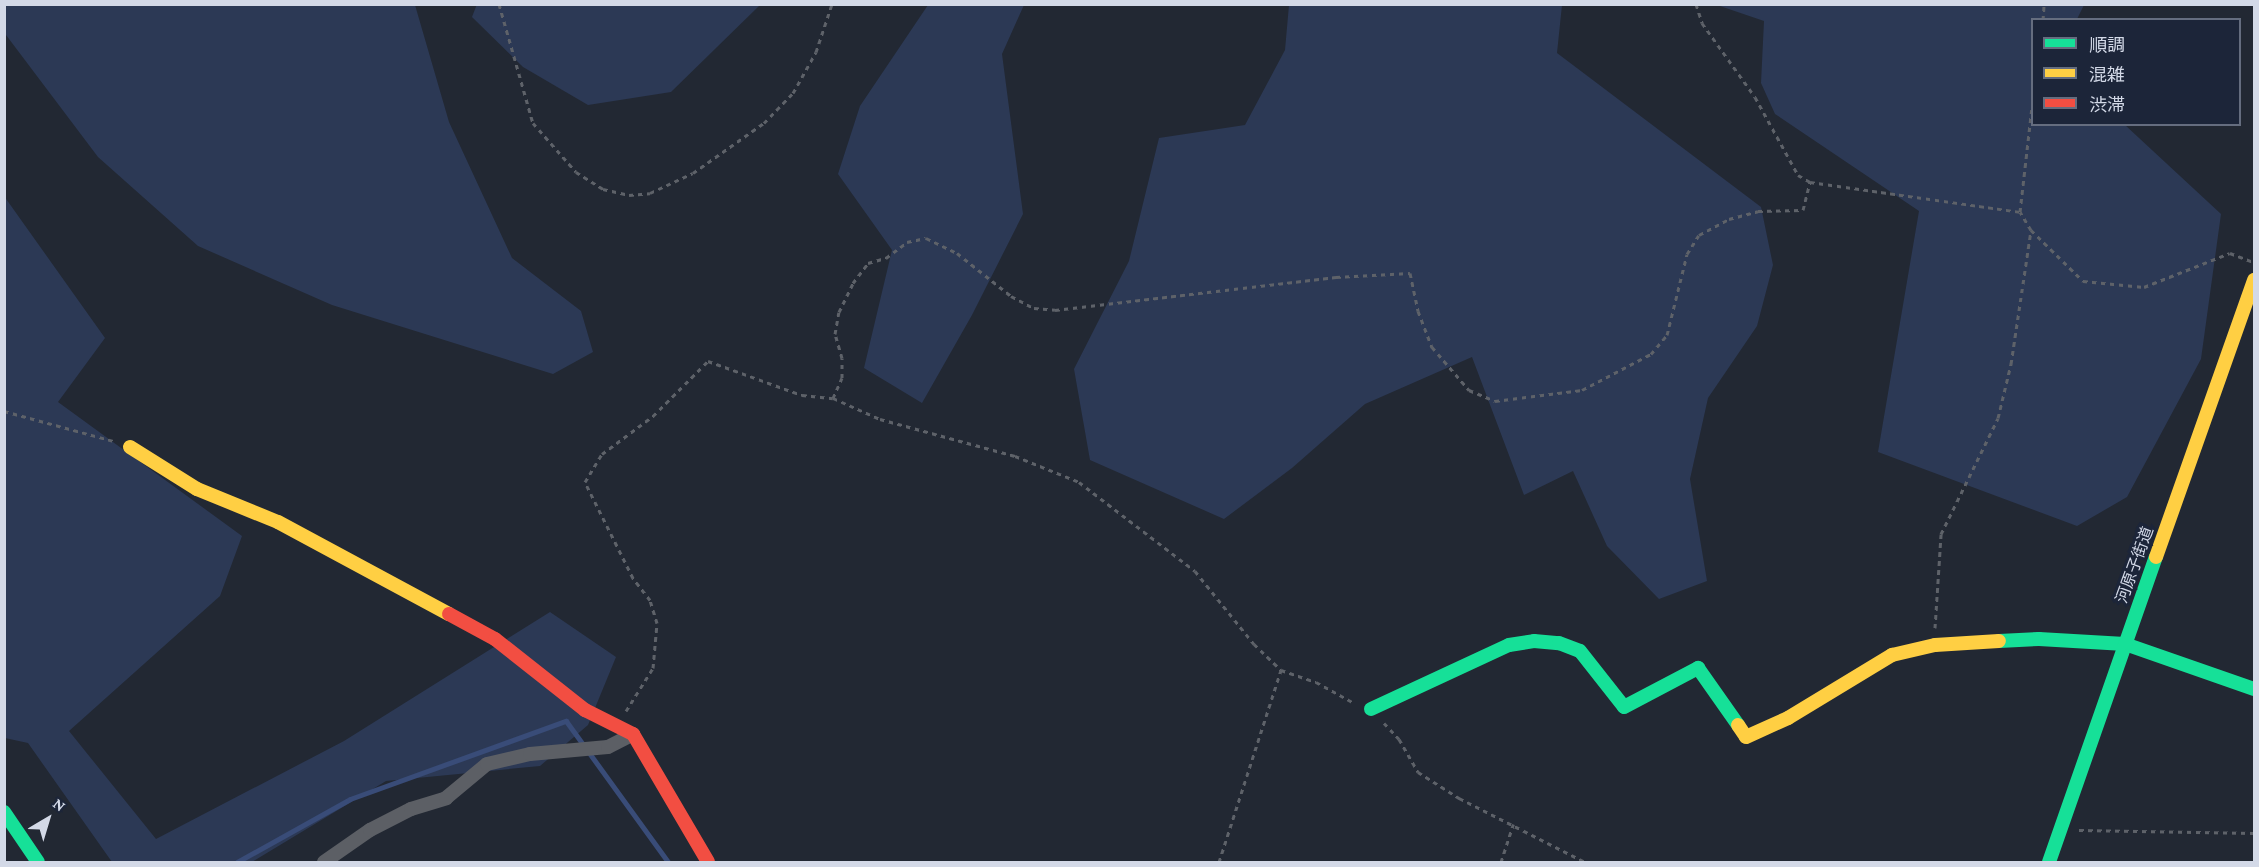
<!DOCTYPE html>
<html>
<head>
<meta charset="utf-8">
<style>
  body { margin:0 }
  #map { position:relative; width:2259px; height:867px; overflow:hidden; background:#222833; font-family:"Crimson Pro","Noto Sans JP",serif }
  div>[style] { position:absolute }
  .green>* { inset:0; background:#2c3955 }
  .stream>* { height:5px; margin:-2.5px; padding:0 2.5px; transform-origin:2.5px; border-radius:2.5px; background:#394c78 }
  .path>* { height:3px; margin-top:-1.5px; transform-origin:0; background:repeating-linear-gradient(90deg,#5e6269 0 4.5px,transparent 0 9px) }
  .street>* { height:14px; margin:-7px; padding:0 7px; transform-origin:7px; border-radius:7px; background:#5c5f65 }
  .fast>* { height:14px; margin:-7px; padding:0 7px; transform-origin:7px; border-radius:7px; background:#16e098 }
  .slow>* { height:14px; margin:-7px; padding:0 7px; transform-origin:7px; border-radius:7px; background:#ffcf43 }
  .jam>* { height:14px; margin:-7px; padding:0 7px; transform-origin:7px; border-radius:7px; background:#f24e42 }
  span { translate:-50% -50%; white-space:nowrap; text-align:center; line-height:1.15; -webkit-text-stroke:6px #1c2539; paint-order:stroke }
  .street-label { font-size:16px; color:#d3d9e7 }
  .frame { position:absolute; inset:0; border:6px solid #d3d9e7; pointer-events:none }
  .legend { position:absolute; left:2031px; top:18px; width:210px; height:108px; box-sizing:border-box; background:#1c2539; border:2px solid #656d7f; margin:0; padding:8px 10px; list-style:none; font-size:18px; color:#d3d9e7 }
  .legend li { display:flex; align-items:center; gap:12px; height:30px }
  .legend b { width:30px; border:2px solid #656d7f }
  .north { position:absolute; left:18px; top:789px; width:60px; height:60px; -webkit-text-stroke:4px #1c2539; paint-order:stroke; rotate:38deg; font-size:16px; font-weight:700; line-height:24px; text-align:center; color:#d3d9e7 }
  .north::after { content:''; display:block; margin:auto; width:21px; height:27px; background:#d3d9e7; clip-path:polygon(50% 0,100% 100%,50% 72%,0 100%) }
</style>
</head>
<body>
<div id="map">
  <div class="green">
    <i style="clip-path:polygon(477px 4px,760px 4px,760px 5px,671px 92px,588px 105px,523px 67px,472px 17px)"></i>
    <i style="clip-path:polygon(4px 5px,415px 5px,449px 122px,512px 258px,581px 311px,593px 352px,553px 374px,332px 305px,198px 246px,98px 157px,6px 35px)"></i>
    <i style="clip-path:polygon(928px 5px,1024px 5px,1002px 54px,1023px 214px,972px 315px,922px 403px,864px 368px,892px 250px,838px 174px,860px 106px)"></i>
    <i style="clip-path:polygon(1289px 5px,1562px 5px,1557px 53px,1761px 207px,1773px 265px,1757px 326px,1708px 398px,1690px 479px,1707px 581px,1659px 599px,1607px 546px,1573px 471px,1524px 495px,1472px 357px,1365px 404px,1292px 468px,1224px 519px,1090px 460px,1074px 369px,1129px 261px,1159px 138px,1245px 125px,1285px 50px)"></i>
    <i style="clip-path:polygon(1717px 5px,2084px 5px,2077px 19px,2032px 20px,2032px 124px,2125px 125px,2221px 214px,2201px 359px,2127px 497px,2077px 526px,1878px 452px,1919px 211px,1775px 114px,1761px 83px,1764px 21px)"></i>
    <i style="clip-path:polygon(4px 196px,105px 338px,58px 402px,242px 536px,220px 596px,69px 731px,156px 839px,344px 741px,550px 612px,616px 657px,588px 725px,540px 766px,386px 781px,252px 862px,112px 862px,28px 743px,5px 738px)"></i>
  </div>
  <div class="stream">
    <i style="left:237px;top:862px;width:129px;rotate:-29.1deg"></i>
    <i style="left:350px;top:799px;width:230px;rotate:-19.9deg"></i>
    <i style="left:566px;top:721px;width:174px;rotate:54.1deg"></i>
  </div>
  <div class="path">
    <i style="left:499px;top:4px;width:124px;rotate:74.1deg"></i>
    <i style="left:533px;top:123px;width:65px;rotate:48.7deg"></i>
    <i style="left:576px;top:172px;width:32px;rotate:32deg"></i>
    <i style="left:603px;top:189px;width:27px;rotate:13deg"></i>
    <i style="left:629px;top:195px;width:21px;rotate:-5deg"></i>
    <i style="left:650px;top:193px;width:47px;rotate:-24.9deg"></i>
    <i style="left:693px;top:173px;width:87px;rotate:-35.2deg"></i>
    <i style="left:764px;top:123px;width:42px;rotate:-46deg"></i>
    <i style="left:793px;top:93px;width:47px;rotate:-60.7deg"></i>
    <i style="left:816px;top:52px;width:51px;rotate:-71.6deg"></i>
    <i style="left:1696px;top:4px;width:20px;rotate:72deg"></i>
    <i style="left:1702px;top:23px;width:91px;rotate:54.4deg"></i>
    <i style="left:1755px;top:97px;width:89px;rotate:61.1deg"></i>
    <i style="left:1798px;top:175px;width:14px;rotate:30deg"></i>
    <i style="left:1810px;top:182px;width:212px;rotate:8.1deg"></i>
    <i style="left:2043px;top:20px;width:16px;rotate:-86deg"></i>
    <i style="left:2031px;top:230px;width:73px;rotate:44.4deg"></i>
    <i style="left:2083px;top:281px;width:61px;rotate:5.6deg"></i>
    <i style="left:2144px;top:287px;width:92px;rotate:-21.6deg"></i>
    <i style="left:2230px;top:253px;width:26px;rotate:21deg"></i>
    <i style="left:833px;top:398px;width:22px;rotate:-66deg"></i>
    <i style="left:842px;top:378px;width:20px;rotate:-90deg"></i>
    <i style="left:842px;top:358px;width:25px;rotate:-106deg"></i>
    <i style="left:835px;top:334px;width:22px;rotate:-80deg"></i>
    <i style="left:839px;top:312px;width:32px;rotate:-64deg"></i>
    <i style="left:853px;top:283px;width:25px;rotate:-53deg"></i>
    <i style="left:868px;top:263px;width:19px;rotate:-16deg"></i>
    <i style="left:886px;top:258px;width:26px;rotate:-37deg"></i>
    <i style="left:907px;top:242px;width:19px;rotate:-12deg"></i>
    <i style="left:926px;top:238px;width:34px;rotate:26deg"></i>
    <i style="left:957px;top:253px;width:69px;rotate:38.5deg"></i>
    <i style="left:1011px;top:296px;width:26px;rotate:28deg"></i>
    <i style="left:1034px;top:308px;width:21px;rotate:5deg"></i>
    <i style="left:1055px;top:310px;width:283px;rotate:-6.7deg"></i>
    <i style="left:1336px;top:277px;width:74px;rotate:-3.1deg"></i>
    <i style="left:1410px;top:273px;width:39px;rotate:78deg"></i>
    <i style="left:1418px;top:311px;width:39px;rotate:69deg"></i>
    <i style="left:1432px;top:347px;width:57px;rotate:49.3deg"></i>
    <i style="left:1469px;top:390px;width:28px;rotate:23deg"></i>
    <i style="left:1495px;top:401px;width:88px;rotate:-7.2deg"></i>
    <i style="left:1582px;top:390px;width:78px;rotate:-27.6deg"></i>
    <i style="left:1651px;top:354px;width:25px;rotate:-50deg"></i>
    <i style="left:1667px;top:335px;width:83px;rotate:-76.1deg"></i>
    <i style="left:1687px;top:254px;width:22px;rotate:-58deg"></i>
    <i style="left:1699px;top:235px;width:34px;rotate:-28deg"></i>
    <i style="left:1729px;top:219px;width:30px;rotate:-15deg"></i>
    <i style="left:1758px;top:211px;width:45px;rotate:-1.3deg"></i>
    <i style="left:1803px;top:210px;width:29px;rotate:-76deg"></i>
    <i style="left:4px;top:411px;width:114px;rotate:15.3deg"></i>
    <i style="left:1935px;top:628px;width:94px;rotate:-86.3deg"></i>
    <i style="left:1941px;top:534px;width:129px;rotate:-63.8deg"></i>
    <i style="left:1998px;top:418px;width:56px;rotate:-76.5deg"></i>
    <i style="left:2011px;top:364px;width:135px;rotate:-81.5deg"></i>
    <i style="left:2031px;top:230px;width:21px;rotate:-121deg"></i>
    <i style="left:2020px;top:212px;width:107px;rotate:-83.5deg"></i>
    <i style="left:626px;top:711px;width:51px;rotate:-57.9deg"></i>
    <i style="left:653px;top:668px;width:45px;rotate:-84.9deg"></i>
    <i style="left:657px;top:623px;width:24px;rotate:-107deg"></i>
    <i style="left:650px;top:600px;width:28px;rotate:-128deg"></i>
    <i style="left:633px;top:578px;width:107px;rotate:-116.6deg"></i>
    <i style="left:585px;top:482px;width:33px;rotate:-59deg"></i>
    <i style="left:602px;top:454px;width:64px;rotate:-36.7deg"></i>
    <i style="left:653px;top:416px;width:78px;rotate:-45deg"></i>
    <i style="left:708px;top:361px;width:100px;rotate:19.9deg"></i>
    <i style="left:802px;top:395px;width:31px;rotate:6deg"></i>
    <i style="left:833px;top:398px;width:51px;rotate:24.1deg"></i>
    <i style="left:880px;top:419px;width:140px;rotate:15.3deg"></i>
    <i style="left:1015px;top:456px;width:69px;rotate:22.1deg"></i>
    <i style="left:1079px;top:482px;width:146px;rotate:37.5deg"></i>
    <i style="left:1195px;top:571px;width:94px;rotate:51.1deg"></i>
    <i style="left:1254px;top:644px;width:37px;rotate:44deg"></i>
    <i style="left:1281px;top:670px;width:37px;rotate:19deg"></i>
    <i style="left:1316px;top:682px;width:43px;rotate:28.9deg"></i>
    <i style="left:1384px;top:723px;width:22px;rotate:47deg"></i>
    <i style="left:1399px;top:739px;width:38px;rotate:60deg"></i>
    <i style="left:1418px;top:772px;width:49px;rotate:32.4deg"></i>
    <i style="left:1459px;top:798px;width:141px;rotate:26.9deg"></i>
    <i style="left:2079px;top:830px;width:175px;rotate:1deg"></i>
    <i style="left:1219px;top:862px;width:202px;rotate:-72.1deg"></i>
    <i style="left:1501px;top:862px;width:40px;rotate:-72deg"></i>
  </div>
  <div class="street">
    <i style="left:324px;top:862px;width:56px;rotate:-34.8deg"></i>
    <i style="left:370px;top:830px;width:46px;rotate:-27.1deg"></i>
    <i style="left:411px;top:809px;width:37px;rotate:-17deg"></i>
    <i style="left:446px;top:798px;width:53px;rotate:-39.7deg"></i>
    <i style="left:487px;top:764px;width:44px;rotate:-13.1deg"></i>
    <i style="left:530px;top:754px;width:78px;rotate:-5.1deg"></i>
    <i style="left:608px;top:747px;width:28px;rotate:-27deg"></i>
  </div>
  <div class="fast">
    <i style="left:1999px;top:641px;width:40px;rotate:-2.9deg"></i>
    <i style="left:2039px;top:639px;width:86px;rotate:3.3deg"></i>
    <i style="left:2125px;top:644px;width:137px;rotate:19.2deg"></i>
    <i style="left:1371px;top:709px;width:152px;rotate:-24.9deg"></i>
    <i style="left:1509px;top:645px;width:25px;rotate:-9deg"></i>
    <i style="left:1534px;top:641px;width:25px;rotate:5deg"></i>
    <i style="left:1559px;top:643px;width:22px;rotate:21deg"></i>
    <i style="left:1580px;top:651px;width:71px;rotate:51.8deg"></i>
    <i style="left:1624px;top:707px;width:84px;rotate:-27.8deg"></i>
    <i style="left:1698px;top:668px;width:70px;rotate:54.9deg"></i>
    <i style="left:4px;top:812px;width:60px;rotate:55.8deg"></i>
    <i style="left:2049px;top:862px;width:323px;rotate:-70.7deg"></i>
  </div>
  <div class="slow">
    <i style="left:130px;top:447px;width:79px;rotate:32.1deg"></i>
    <i style="left:197px;top:489px;width:87px;rotate:22.2deg"></i>
    <i style="left:278px;top:522px;width:194px;rotate:28.3deg"></i>
    <i style="left:2156px;top:557px;width:294px;rotate:-70.5deg"></i>
    <i style="left:1738px;top:725px;width:14px;rotate:56deg"></i>
    <i style="left:1746px;top:737px;width:46px;rotate:-24.3deg"></i>
    <i style="left:1788px;top:718px;width:122px;rotate:-31.2deg"></i>
    <i style="left:1892px;top:655px;width:44px;rotate:-13.1deg"></i>
    <i style="left:1935px;top:645px;width:64px;rotate:-3.6deg"></i>
  </div>
  <div class="jam">
    <i style="left:449px;top:614px;width:52px;rotate:28.5deg"></i>
    <i style="left:495px;top:639px;width:115px;rotate:38.3deg"></i>
    <i style="left:585px;top:710px;width:54px;rotate:26.6deg"></i>
    <i style="left:633px;top:734px;width:148px;rotate:59.6deg"></i>
  </div>
  <div class="street-label">
    <span style="left:2135px;top:565px;rotate:-70deg">河原子街道</span>
  </div>
  <div class="frame"></div>
  <ul class="legend">
  <li><b style="height:8px;background:#16e098"></b>順調</li>
  <li><b style="height:8px;background:#ffcf43"></b>混雑</li>
  <li><b style="height:8px;background:#f24e42"></b>渋滞</li>
  </ul>
  <div class="north">N</div>
</div>
</body>
</html>
